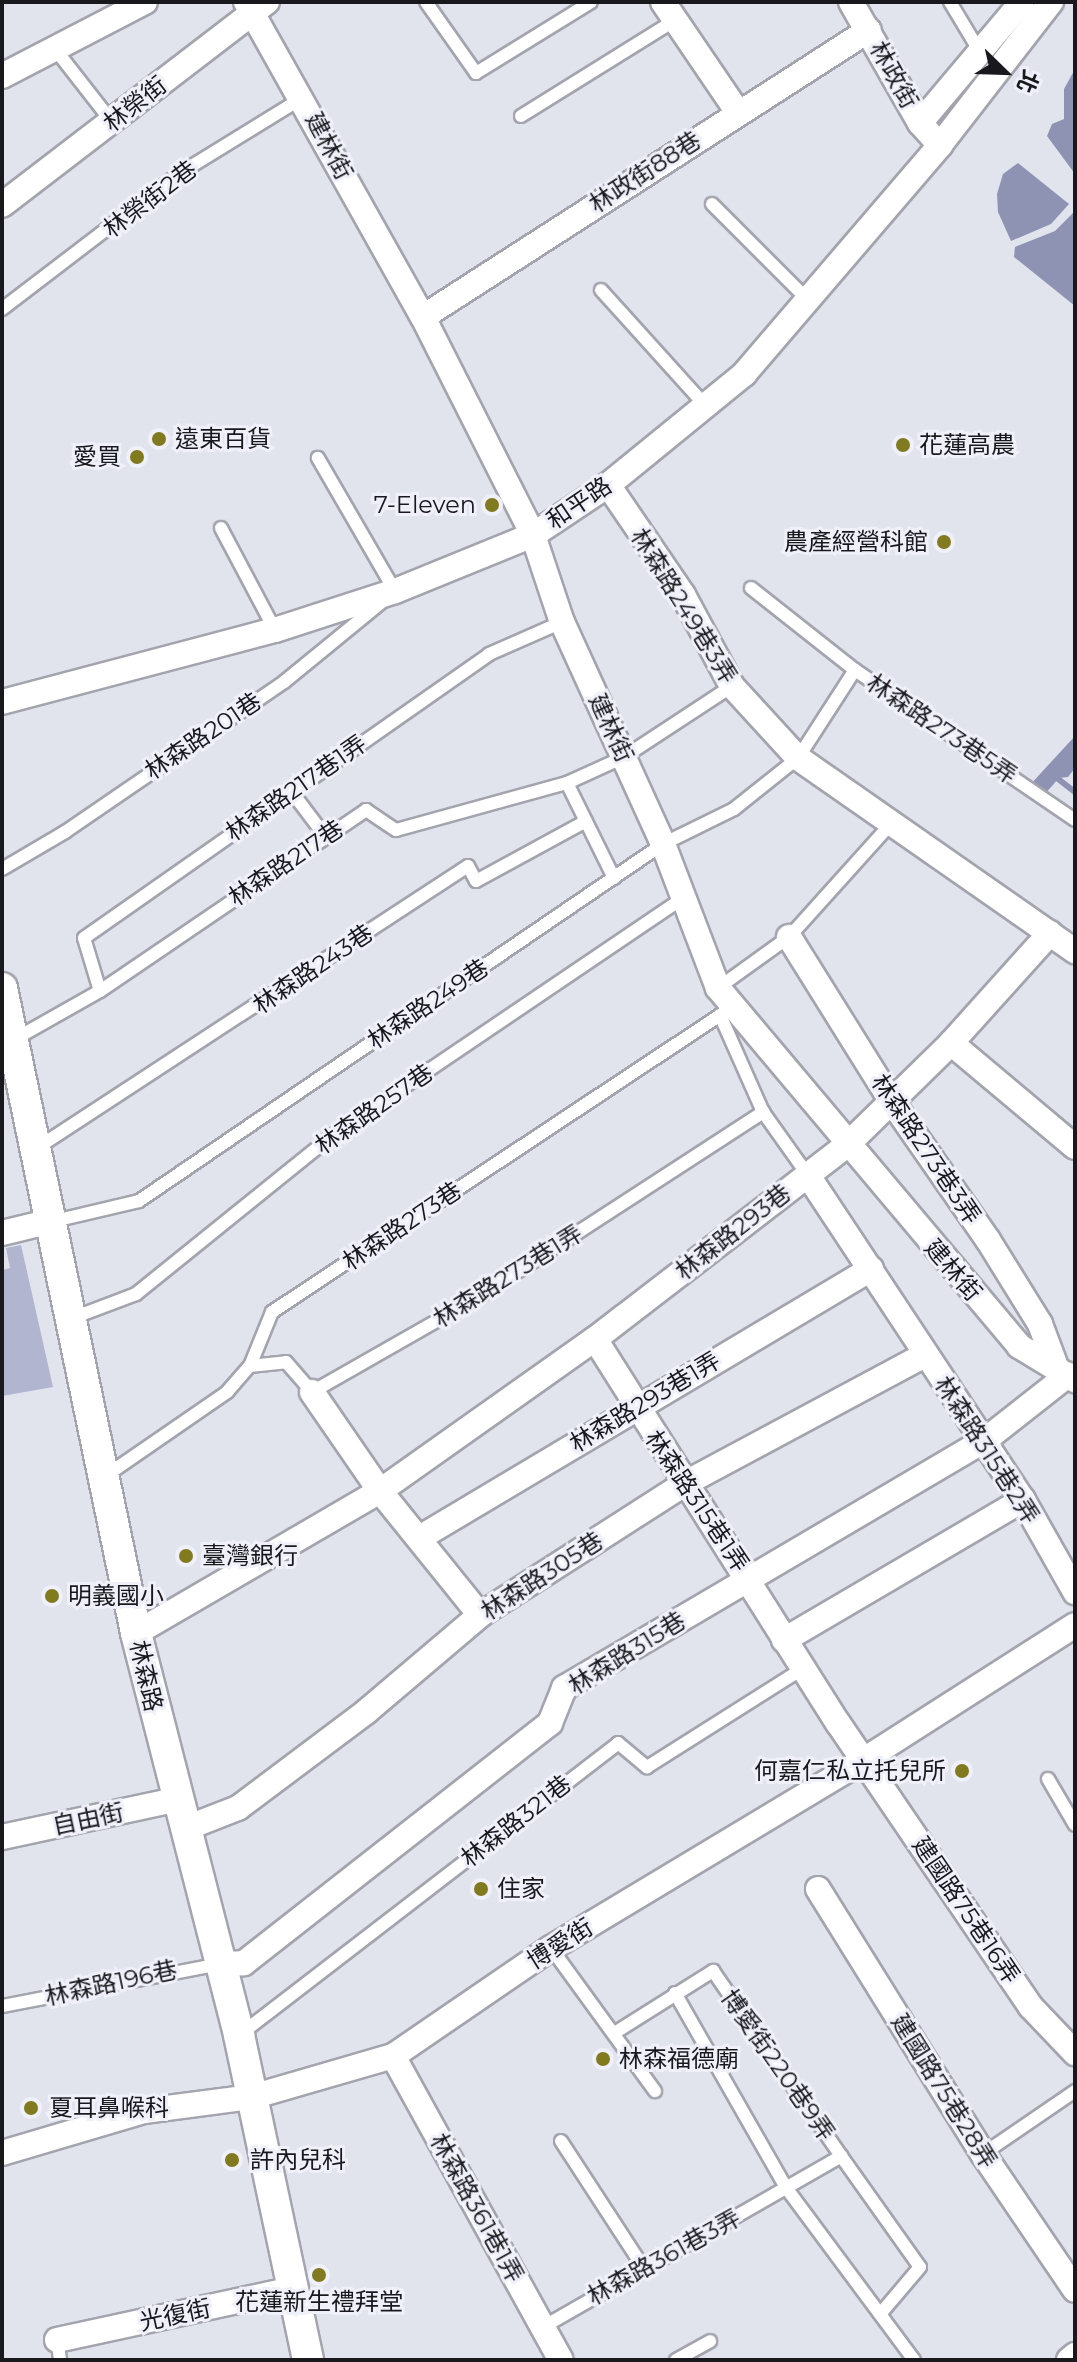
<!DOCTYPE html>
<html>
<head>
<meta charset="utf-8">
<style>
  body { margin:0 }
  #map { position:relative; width:1077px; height:2362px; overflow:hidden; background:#e1e3ed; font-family:Montserrat,"Noto Sans TC",sans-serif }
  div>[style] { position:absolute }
  .green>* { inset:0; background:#b1b5cf }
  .water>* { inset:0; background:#8f93b3 }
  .stream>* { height:6px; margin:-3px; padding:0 3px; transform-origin:3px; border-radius:3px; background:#8f93b3 }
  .roads { filter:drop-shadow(2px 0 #a3a4ad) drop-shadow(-2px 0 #a3a4ad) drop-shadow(0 2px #a3a4ad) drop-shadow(0 -2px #a3a4ad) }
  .service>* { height:12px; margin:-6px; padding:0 6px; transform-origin:6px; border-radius:6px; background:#fff }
  .minor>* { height:24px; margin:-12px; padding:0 12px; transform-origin:12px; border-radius:12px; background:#fff }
  .tertiary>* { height:30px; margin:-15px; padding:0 15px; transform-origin:15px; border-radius:15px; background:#fff }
  .dots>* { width:22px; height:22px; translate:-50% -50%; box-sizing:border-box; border:4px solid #eff0fa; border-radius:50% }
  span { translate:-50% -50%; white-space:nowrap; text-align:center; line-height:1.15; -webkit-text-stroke:6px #eff0fa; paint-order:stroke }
  .street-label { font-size:24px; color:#19191d }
  .poi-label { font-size:24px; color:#19191d }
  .left { translate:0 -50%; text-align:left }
  .right { translate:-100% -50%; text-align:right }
  .frame { position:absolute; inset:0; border:4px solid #19191d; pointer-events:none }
  .north { position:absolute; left:965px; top:32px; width:80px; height:80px; -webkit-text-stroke:6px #eff0fa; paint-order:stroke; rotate:113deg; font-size:22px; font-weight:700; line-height:32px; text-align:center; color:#19191d }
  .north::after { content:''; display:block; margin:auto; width:28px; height:36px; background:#19191d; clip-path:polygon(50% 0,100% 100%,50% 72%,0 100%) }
</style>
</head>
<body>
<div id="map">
  <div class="green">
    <i style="clip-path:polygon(21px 1245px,53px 1387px,2px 1396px,2px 1270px,10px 1268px,6px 1248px)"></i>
  </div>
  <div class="water">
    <i style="clip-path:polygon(1075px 69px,1075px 174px,1047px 136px,1052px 124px,1064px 119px,1064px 89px)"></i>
    <i style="clip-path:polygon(1018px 163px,1069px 204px,1051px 224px,1011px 241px,998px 212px,997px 194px,1003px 174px)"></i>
    <i style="clip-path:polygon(1075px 211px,1075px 306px,1014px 257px,1015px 247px,1055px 231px)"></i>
    <i style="clip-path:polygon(1075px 736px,1075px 768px,1068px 777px,1059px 778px,1044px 795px,1029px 786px)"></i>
  </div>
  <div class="stream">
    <i style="left:1053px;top:775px;width:28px;rotate:38deg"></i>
  </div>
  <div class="roads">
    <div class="service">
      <i style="left:426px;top:2px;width:87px;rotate:54.8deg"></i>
      <i style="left:476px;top:73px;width:135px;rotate:-31.7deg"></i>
      <i style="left:950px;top:2px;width:58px;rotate:59deg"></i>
      <i style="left:55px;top:49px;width:93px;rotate:52deg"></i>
      <i style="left:521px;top:116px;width:181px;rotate:-31.9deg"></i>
      <i style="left:712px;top:204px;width:136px;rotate:45deg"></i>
      <i style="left:601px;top:290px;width:155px;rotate:47.9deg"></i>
      <i style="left:2px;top:309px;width:220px;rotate:-37.4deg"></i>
      <i style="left:177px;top:175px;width:149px;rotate:-31.6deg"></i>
      <i style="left:221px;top:528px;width:115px;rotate:62.1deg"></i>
      <i style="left:751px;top:588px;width:132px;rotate:38.3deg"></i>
      <i style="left:567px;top:783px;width:106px;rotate:63.7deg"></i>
      <i style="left:291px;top:791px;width:56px;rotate:52.9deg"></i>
      <i style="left:2px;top:869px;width:73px;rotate:-30.4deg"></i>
      <i style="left:65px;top:832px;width:265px;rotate:-34.4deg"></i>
      <i style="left:284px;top:682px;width:144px;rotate:-39.3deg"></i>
      <i style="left:395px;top:591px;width:154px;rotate:-120.1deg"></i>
      <i style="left:718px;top:988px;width:87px;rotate:-35.7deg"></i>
      <i style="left:789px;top:937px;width:149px;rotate:-48deg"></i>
      <i style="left:100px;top:991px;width:55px;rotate:-106.8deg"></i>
      <i style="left:84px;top:938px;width:495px;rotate:-35deg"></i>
      <i style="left:489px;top:654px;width:80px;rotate:-23.7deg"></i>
      <i style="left:720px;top:1015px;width:106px;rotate:66.1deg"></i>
      <i style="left:763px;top:1112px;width:76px;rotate:54.6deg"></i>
      <i style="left:15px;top:1039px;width:98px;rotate:-29.5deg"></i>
      <i style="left:100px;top:991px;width:322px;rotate:-34.2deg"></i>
      <i style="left:366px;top:810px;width:36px;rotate:34deg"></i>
      <i style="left:396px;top:830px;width:177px;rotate:-15.4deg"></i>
      <i style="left:567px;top:783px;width:63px;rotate:-24.5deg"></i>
      <i style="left:624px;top:757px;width:129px;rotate:-33.3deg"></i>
      <i style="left:37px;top:1148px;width:515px;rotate:-33.2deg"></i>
      <i style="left:468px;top:866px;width:17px;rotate:62deg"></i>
      <i style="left:476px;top:881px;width:125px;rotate:-28.6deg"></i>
      <i style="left:50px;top:1222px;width:91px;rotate:-13.3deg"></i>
      <i style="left:139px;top:1201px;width:634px;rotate:-34.27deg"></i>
      <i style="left:663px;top:844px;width:79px;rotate:-26.2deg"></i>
      <i style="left:734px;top:809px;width:82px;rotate:-38.6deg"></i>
      <i style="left:798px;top:758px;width:105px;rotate:-57.1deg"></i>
      <i style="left:855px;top:670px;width:266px;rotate:34.3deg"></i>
      <i style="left:70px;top:1319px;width:71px;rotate:-20.7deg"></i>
      <i style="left:136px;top:1294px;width:253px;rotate:-38.9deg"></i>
      <i style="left:333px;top:1135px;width:421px;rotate:-34.1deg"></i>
      <i style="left:250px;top:1366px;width:36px;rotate:-6deg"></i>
      <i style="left:286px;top:1362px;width:40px;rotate:49deg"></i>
      <i style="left:312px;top:1392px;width:193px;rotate:-29.7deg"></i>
      <i style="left:480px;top:1296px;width:338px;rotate:-33deg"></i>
      <i style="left:104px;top:1477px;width:150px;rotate:-34.6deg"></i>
      <i style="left:227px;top:1392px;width:35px;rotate:-49deg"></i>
      <i style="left:250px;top:1366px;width:58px;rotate:-67.8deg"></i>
      <i style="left:272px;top:1312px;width:554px;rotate:-33.52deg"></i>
      <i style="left:1048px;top:1779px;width:53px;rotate:59.6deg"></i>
      <i style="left:551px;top:1948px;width:177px;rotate:54deg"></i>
      <i style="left:675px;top:1993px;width:226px;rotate:60.3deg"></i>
      <i style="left:787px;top:2189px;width:213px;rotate:53.4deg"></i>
      <i style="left:2px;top:2006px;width:222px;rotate:-10.9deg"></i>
      <i style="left:616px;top:2032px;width:115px;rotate:-32.2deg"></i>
      <i style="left:713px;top:1971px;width:225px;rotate:55.3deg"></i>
      <i style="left:242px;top:2033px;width:475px;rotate:-37.6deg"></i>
      <i style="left:618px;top:1743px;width:38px;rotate:40deg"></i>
      <i style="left:647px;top:1767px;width:183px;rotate:-32.3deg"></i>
      <i style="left:561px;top:2141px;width:150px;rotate:56.9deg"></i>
      <i style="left:983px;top:2154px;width:112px;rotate:-34.4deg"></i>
      <i style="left:543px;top:2327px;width:344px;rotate:-29.8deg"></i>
      <i style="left:841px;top:2156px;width:136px;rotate:54.6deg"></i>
      <i style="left:920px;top:2267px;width:60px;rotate:130.3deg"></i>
      <i style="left:57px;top:2340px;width:20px;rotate:81deg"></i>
      <i style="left:676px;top:2360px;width:39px;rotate:-29deg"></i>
    </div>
    <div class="minor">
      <i style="left:246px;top:2px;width:361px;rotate:60.7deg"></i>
      <i style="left:423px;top:317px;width:244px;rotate:63.2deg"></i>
      <i style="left:533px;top:535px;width:92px;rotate:71.6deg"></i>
      <i style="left:562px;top:622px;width:244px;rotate:65.5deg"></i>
      <i style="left:663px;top:844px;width:154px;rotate:69.1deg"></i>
      <i style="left:718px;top:988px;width:468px;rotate:49.9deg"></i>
      <i style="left:1019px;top:1346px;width:66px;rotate:31.3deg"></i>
      <i style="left:663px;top:2px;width:132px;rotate:55.8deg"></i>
      <i style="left:851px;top:2px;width:139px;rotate:60.3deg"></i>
      <i style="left:920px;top:123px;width:30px;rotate:48deg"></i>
      <i style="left:2px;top:76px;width:161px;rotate:-27.4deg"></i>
      <i style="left:920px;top:123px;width:158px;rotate:-49.9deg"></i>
      <i style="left:2px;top:205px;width:334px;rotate:-37.5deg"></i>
      <i style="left:423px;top:317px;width:530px;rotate:-32.76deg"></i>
      <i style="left:608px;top:485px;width:133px;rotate:55.7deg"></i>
      <i style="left:683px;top:595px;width:103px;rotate:61.7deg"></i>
      <i style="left:732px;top:686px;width:98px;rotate:47.5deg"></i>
      <i style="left:798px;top:758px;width:338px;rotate:34.9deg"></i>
      <i style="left:2px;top:702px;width:282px;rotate:-14.8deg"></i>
      <i style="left:275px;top:630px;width:126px;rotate:-18deg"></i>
      <i style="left:395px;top:591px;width:149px;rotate:-22.1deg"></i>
      <i style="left:533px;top:535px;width:90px;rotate:-33.7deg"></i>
      <i style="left:608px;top:485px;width:176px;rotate:-39.2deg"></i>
      <i style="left:744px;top:374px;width:301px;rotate:-49.4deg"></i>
      <i style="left:940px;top:145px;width:181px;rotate:-52.2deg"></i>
      <i style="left:789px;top:937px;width:195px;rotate:58deg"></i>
      <i style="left:892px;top:1102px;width:168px;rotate:55.2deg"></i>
      <i style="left:988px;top:1240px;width:99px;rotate:58.2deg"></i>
      <i style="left:1040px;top:1324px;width:43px;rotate:69.4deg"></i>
      <i style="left:951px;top:1043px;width:162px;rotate:40deg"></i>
      <i style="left:807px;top:1174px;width:391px;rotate:56.5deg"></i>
      <i style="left:1023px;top:1500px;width:106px;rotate:60.5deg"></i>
      <i style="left:2px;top:1233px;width:46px;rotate:-13.7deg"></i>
      <i style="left:595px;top:1339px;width:454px;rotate:57.7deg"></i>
      <i style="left:838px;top:1723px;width:343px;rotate:55.8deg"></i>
      <i style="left:1031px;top:2007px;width:64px;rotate:46.3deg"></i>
      <i style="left:312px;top:1392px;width:120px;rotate:55.5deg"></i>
      <i style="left:380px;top:1491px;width:159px;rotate:51.1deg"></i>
      <i style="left:421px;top:1537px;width:524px;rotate:-30.78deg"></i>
      <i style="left:136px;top:1633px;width:282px;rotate:-30.2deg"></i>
      <i style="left:380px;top:1491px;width:263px;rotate:-35.3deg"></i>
      <i style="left:595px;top:1339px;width:318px;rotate:-37.6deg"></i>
      <i style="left:847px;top:1145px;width:146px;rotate:-44.4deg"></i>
      <i style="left:951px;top:1043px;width:148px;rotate:-48deg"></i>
      <i style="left:784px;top:1640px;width:277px;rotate:-30.4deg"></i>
      <i style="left:184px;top:1829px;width:58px;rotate:-21.3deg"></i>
      <i style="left:238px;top:1808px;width:161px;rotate:-36.9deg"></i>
      <i style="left:367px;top:1711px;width:148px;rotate:-40.3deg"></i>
      <i style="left:480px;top:1615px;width:242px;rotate:-32.7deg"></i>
      <i style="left:684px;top:1484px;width:273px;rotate:-28.2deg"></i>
      <i style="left:2px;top:1837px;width:177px;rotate:-12.1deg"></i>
      <i style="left:818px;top:1889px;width:312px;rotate:58.1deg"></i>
      <i style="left:983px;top:2154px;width:164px;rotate:55.9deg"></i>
      <i style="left:220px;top:1964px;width:24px;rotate:-2deg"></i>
      <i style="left:244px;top:1963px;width:389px;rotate:-38.1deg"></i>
      <i style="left:550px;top:1723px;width:38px;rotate:-68deg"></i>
      <i style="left:564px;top:1688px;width:487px;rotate:-30.5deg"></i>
      <i style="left:984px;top:1441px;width:107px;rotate:-38.2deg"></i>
      <i style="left:393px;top:2056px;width:347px;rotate:61.1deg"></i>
      <i style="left:2px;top:2153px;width:148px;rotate:-16.5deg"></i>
      <i style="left:144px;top:2111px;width:109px;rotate:-7.4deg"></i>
      <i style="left:252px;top:2097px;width:147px;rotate:-16.2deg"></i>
      <i style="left:393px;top:2056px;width:191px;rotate:-34.4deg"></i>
      <i style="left:551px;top:1948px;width:365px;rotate:-31deg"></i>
      <i style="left:864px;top:1760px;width:250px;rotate:-32.6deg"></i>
      <i style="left:57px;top:2340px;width:240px;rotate:-12.2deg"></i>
      <i style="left:1069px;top:2360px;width:8px;rotate:-40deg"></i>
    </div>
    <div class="tertiary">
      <i style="left:2px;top:988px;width:659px;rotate:78.26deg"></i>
      <i style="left:136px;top:1633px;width:415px;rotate:75.6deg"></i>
      <i style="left:239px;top:2035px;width:332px;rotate:78deg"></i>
    </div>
  </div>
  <div class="dots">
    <i style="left:159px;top:439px;background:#817a1f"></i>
    <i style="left:903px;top:445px;background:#817a1f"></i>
    <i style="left:137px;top:457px;background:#817a1f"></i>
    <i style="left:492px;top:505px;background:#817a1f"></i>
    <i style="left:944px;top:542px;background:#817a1f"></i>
    <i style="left:186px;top:1556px;background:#817a1f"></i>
    <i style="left:52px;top:1596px;background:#817a1f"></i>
    <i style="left:962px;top:1771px;background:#817a1f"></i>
    <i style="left:481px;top:1889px;background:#817a1f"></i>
    <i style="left:603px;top:2059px;background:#817a1f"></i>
    <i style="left:31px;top:2108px;background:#817a1f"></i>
    <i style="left:232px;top:2160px;background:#817a1f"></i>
    <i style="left:319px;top:2275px;background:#817a1f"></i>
  </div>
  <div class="street-label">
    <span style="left:894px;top:75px;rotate:61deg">林政街</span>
    <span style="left:135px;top:104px;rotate:-38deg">林榮街</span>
    <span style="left:329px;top:146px;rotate:62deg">建林街</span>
    <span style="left:645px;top:172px;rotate:-33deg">林政街88巷</span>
    <span style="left:150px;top:199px;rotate:-37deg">林榮街2巷</span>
    <span style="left:579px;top:503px;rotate:-34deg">和平路</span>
    <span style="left:684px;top:606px;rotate:58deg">林森路249巷3弄</span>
    <span style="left:611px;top:728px;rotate:65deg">建林街</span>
    <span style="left:942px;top:729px;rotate:34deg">林森路273巷5弄</span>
    <span style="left:203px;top:736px;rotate:-34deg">林森路201巷</span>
    <span style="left:296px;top:788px;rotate:-35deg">林森路217巷1弄</span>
    <span style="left:286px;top:863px;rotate:-34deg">林森路217巷</span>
    <span style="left:313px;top:969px;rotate:-34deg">林森路243巷</span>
    <span style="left:428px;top:1004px;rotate:-34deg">林森路249巷</span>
    <span style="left:374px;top:1109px;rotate:-35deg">林森路257巷</span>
    <span style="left:926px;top:1149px;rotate:56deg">林森路273巷3弄</span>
    <span style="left:402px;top:1226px;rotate:-34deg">林森路273巷</span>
    <span style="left:733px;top:1232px;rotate:-38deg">林森路293巷</span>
    <span style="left:953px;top:1270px;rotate:49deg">建林街</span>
    <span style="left:508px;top:1276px;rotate:-32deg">林森路273巷1弄</span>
    <span style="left:645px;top:1402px;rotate:-31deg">林森路293巷1弄</span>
    <span style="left:987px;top:1450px;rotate:57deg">林森路315巷2弄</span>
    <span style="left:697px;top:1501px;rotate:56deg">林森路315巷1弄</span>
    <span style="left:542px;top:1576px;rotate:-33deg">林森路305巷</span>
    <span style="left:627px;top:1653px;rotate:-32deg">林森路315巷</span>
    <span style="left:146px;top:1676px;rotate:77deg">林森路</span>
    <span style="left:88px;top:1819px;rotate:-12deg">自由街</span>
    <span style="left:516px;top:1821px;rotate:-38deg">林森路321巷</span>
    <span style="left:966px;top:1910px;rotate:56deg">建國路75巷16弄</span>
    <span style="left:560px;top:1944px;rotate:-32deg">博愛街</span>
    <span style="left:111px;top:1983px;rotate:-12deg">林森路196巷</span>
    <span style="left:778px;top:2065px;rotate:55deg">博愛街220巷9弄</span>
    <span style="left:944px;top:2091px;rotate:58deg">建國路75巷28弄</span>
    <span style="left:477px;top:2208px;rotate:61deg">林森路361巷1弄</span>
    <span style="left:664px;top:2257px;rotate:-29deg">林森路361巷3弄</span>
    <span style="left:175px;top:2315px;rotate:-12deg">光復街</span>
  </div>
  <div class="poi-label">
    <span class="left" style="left:175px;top:439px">遠東百貨</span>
    <span class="left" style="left:919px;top:445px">花蓮高農</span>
    <span class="right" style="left:121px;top:457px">愛買</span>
    <span class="right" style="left:476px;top:505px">7-Eleven</span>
    <span class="right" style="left:928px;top:542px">農產經營科館</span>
    <span class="left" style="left:202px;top:1556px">臺灣銀行</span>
    <span class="left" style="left:68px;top:1596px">明義國小</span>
    <span class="right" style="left:946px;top:1771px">何嘉仁私立托兒所</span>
    <span class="left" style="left:497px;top:1889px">住家</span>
    <span class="left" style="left:619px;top:2059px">林森福德廟</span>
    <span class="left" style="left:49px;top:2108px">夏耳鼻喉科</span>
    <span class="left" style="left:250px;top:2160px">許內兒科</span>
    <span style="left:319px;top:2302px">花蓮新生禮拜堂</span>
  </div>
  <div class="frame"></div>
  <div class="north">北</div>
</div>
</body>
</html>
